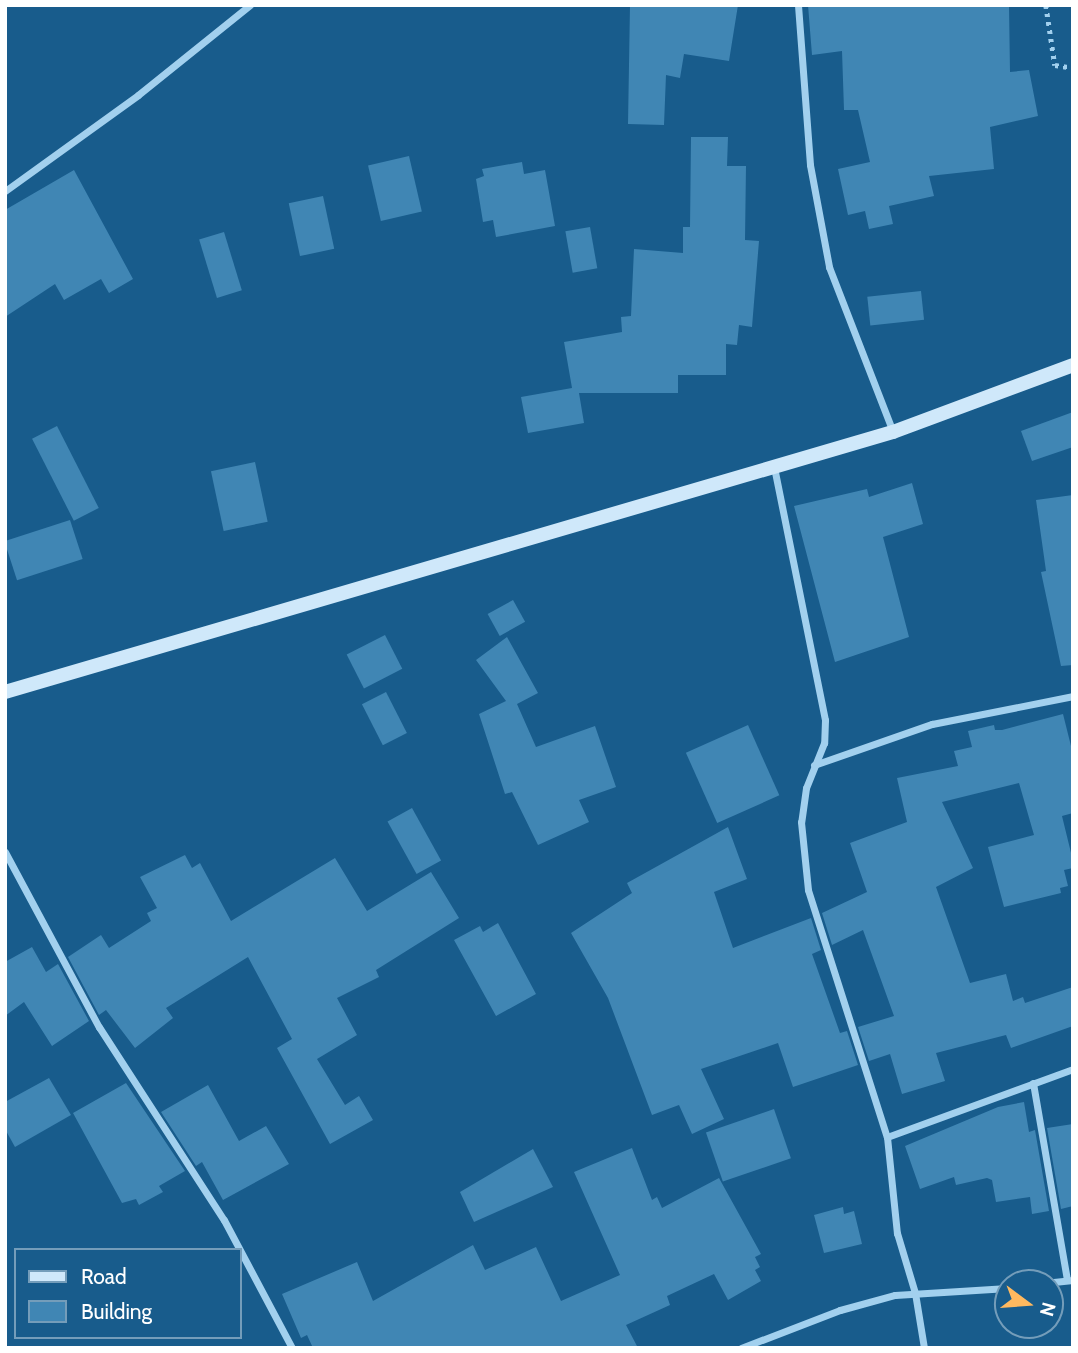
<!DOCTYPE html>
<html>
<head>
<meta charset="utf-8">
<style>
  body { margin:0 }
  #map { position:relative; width:1078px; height:1353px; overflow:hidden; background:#185c8c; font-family:Cabin,sans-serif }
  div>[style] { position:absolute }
  .building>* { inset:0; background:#4086b4; transform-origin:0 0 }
  .path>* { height:4.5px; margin-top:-2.25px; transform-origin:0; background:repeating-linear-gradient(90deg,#a2d0ee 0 3.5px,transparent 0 8.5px) }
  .street>* { height:7px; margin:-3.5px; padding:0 3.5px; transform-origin:3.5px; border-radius:3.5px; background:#a2d0ee }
  .secondary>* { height:14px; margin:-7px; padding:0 7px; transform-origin:7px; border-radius:7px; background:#cfe8fa }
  span { translate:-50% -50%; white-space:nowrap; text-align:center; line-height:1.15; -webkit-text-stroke:5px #185c8c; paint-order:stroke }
  .frame { position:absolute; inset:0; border:7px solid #fff; pointer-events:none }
  .legend { position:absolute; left:14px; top:1248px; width:228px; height:91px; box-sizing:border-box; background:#185c8c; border:2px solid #749dba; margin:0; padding:9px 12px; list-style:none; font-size:21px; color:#fff }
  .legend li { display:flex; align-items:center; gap:14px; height:35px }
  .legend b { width:35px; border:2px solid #749dba }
  .north { position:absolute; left:994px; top:1269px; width:70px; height:70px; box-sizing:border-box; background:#185c8c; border:2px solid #749dba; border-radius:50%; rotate:106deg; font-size:19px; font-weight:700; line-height:28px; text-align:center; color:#fff }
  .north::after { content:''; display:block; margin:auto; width:24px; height:32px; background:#ffb95f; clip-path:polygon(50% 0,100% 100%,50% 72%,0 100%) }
</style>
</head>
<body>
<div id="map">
  <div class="building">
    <i style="clip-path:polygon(630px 5px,738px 5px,729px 61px,684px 54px,680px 78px,666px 75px,664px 125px,628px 124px)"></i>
    <i style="clip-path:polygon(808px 5px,1009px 5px,1010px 72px,1029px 70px,1038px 116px,990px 127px,994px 169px,929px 176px,934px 196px,889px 206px,893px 224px,869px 229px,865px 211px,848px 215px,838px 169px,870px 162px,858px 110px,844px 110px,842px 51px,812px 55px)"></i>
    <i style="clip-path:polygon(691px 137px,728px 137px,727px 166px,746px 166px,745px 240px,759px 241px,752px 327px,739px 325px,737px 345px,726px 344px,726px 375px,678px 375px,678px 393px,579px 393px,584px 423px,528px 433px,521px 397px,572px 388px,564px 342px,622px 332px,621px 317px,631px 316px,634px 249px,683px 253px,683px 227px,690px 227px)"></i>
    <i style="left:409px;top:156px;width:57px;height:42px;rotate:77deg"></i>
    <i style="clip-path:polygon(522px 162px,524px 174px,545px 170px,555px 226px,496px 237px,493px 220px,483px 222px,476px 179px,484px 176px,482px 169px)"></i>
    <i style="clip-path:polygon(74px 170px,133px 279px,109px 293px,101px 279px,64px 300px,55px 284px,5px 317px,5px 210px)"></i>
    <i style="left:323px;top:196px;width:54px;height:35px;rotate:78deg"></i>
    <i style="left:590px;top:227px;width:42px;height:25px;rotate:80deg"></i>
    <i style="left:224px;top:232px;width:61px;height:26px;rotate:73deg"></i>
    <i style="left:921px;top:291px;width:29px;height:54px;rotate:84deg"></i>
    <i style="clip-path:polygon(1073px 412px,1073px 447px,1032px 461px,1021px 431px)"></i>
    <i style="left:57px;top:426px;width:92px;height:28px;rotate:63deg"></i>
    <i style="left:255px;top:462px;width:61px;height:45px;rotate:78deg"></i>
    <i style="clip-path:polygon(912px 483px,923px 524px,883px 537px,909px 637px,835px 662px,794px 506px,867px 489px,869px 497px)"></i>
    <i style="clip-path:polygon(1073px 495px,1073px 665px,1061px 666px,1041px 572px,1046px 571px,1036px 500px)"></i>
    <i style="left:70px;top:520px;width:41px;height:69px;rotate:72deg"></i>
    <i style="left:513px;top:600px;width:25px;height:29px;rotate:61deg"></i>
    <i style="left:385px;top:635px;width:38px;height:43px;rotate:63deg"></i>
    <i style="clip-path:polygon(507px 637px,538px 693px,517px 704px,536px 747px,595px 726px,616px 787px,579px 800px,589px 822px,538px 845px,512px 792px,505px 794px,479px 714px,506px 701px,476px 660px)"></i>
    <i style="left:386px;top:692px;width:46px;height:27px;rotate:63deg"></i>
    <i style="clip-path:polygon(1063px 714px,1073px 754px,1073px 813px,1062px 816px,1073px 861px,1073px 868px,1064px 870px,1068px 886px,1060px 888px,1061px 893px,1004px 907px,988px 847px,1034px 835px,1019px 783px,942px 802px,973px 868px,936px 887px,970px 983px,1006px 974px,1013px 1001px,1023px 997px,1025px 1003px,1073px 987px,1073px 1026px,1011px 1048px,1006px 1035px,936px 1053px,945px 1081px,902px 1094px,890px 1054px,869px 1061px,858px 1027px,894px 1016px,863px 930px,832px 945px,822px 913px,867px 892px,850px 843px,907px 822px,897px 778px,958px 766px,954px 751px,972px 747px,968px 731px,994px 725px,995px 730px,1002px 730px)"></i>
    <i style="left:748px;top:725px;width:77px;height:68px;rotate:66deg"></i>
    <i style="left:412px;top:808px;width:60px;height:28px;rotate:61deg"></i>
    <i style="clip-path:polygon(728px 827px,747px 879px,714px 892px,733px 948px,811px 918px,821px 950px,812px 954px,840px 1033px,847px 1031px,858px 1065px,793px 1087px,778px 1043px,701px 1069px,724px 1119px,692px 1134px,679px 1105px,652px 1115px,608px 998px,571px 933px,632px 893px,627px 883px)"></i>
    <i style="clip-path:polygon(185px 855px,192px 868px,200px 863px,231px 921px,335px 858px,367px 911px,431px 872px,459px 918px,376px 970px,379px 977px,337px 998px,357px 1035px,317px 1059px,345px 1105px,359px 1096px,373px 1120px,330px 1144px,277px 1048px,292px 1039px,248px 957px,166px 1008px,173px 1018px,135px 1048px,106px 1010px,99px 1015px,68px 957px,101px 935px,109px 948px,151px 921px,147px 913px,157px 908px,140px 877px)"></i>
    <i style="clip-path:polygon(498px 923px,536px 994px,496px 1016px,454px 940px,480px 926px,483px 932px)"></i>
    <i style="clip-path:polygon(32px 947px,46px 972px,58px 964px,89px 1021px,52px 1046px,24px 1002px,5px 1016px,5px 962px)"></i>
    <i style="clip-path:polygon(49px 1078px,71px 1115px,15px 1147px,5px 1129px,5px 1102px)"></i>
    <i style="clip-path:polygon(126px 1083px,185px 1171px,159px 1186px,163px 1192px,139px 1205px,136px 1199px,122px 1203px,73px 1113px)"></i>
    <i style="clip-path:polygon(208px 1085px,239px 1141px,266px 1126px,289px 1164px,223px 1200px,202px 1162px,196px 1166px,161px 1112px)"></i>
    <i style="clip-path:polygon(1024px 1102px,1029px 1132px,1035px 1130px,1049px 1211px,1032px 1214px,1030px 1197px,996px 1202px,992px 1180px,987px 1178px,956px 1185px,954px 1177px,920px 1189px,905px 1146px,998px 1107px)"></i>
    <i style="left:774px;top:1109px;width:52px;height:72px;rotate:71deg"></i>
    <i style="clip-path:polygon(1073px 1124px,1073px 1206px,1061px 1209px,1047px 1128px)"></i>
    <i style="clip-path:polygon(632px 1148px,652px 1200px,657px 1197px,662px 1208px,719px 1178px,761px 1254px,755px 1257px,760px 1267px,755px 1270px,761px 1281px,728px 1300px,714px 1274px,667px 1296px,670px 1305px,626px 1325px,638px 1348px,313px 1348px,307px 1335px,301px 1338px,282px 1294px,357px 1262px,373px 1301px,473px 1245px,485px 1270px,536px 1247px,561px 1301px,620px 1275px,574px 1172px)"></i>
    <i style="clip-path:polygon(533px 1149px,553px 1187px,474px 1222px,460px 1192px)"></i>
    <i style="clip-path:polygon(843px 1207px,844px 1214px,854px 1211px,862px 1244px,824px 1253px,814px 1215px)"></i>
  </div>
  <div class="path">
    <i style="left:1046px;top:5px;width:61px;rotate:81.5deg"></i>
    <i style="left:1055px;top:65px;width:18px;rotate:9deg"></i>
  </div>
  <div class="street">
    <i style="left:798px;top:5px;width:160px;rotate:85.7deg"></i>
    <i style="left:810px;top:165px;width:104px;rotate:79.4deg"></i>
    <i style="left:829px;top:267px;width:177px;rotate:68.8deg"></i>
    <i style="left:5px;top:191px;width:164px;rotate:-35.8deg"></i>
    <i style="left:138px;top:95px;width:144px;rotate:-38.8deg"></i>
    <i style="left:774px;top:467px;width:258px;rotate:78.6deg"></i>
    <i style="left:825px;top:720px;width:23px;rotate:92deg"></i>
    <i style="left:824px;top:743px;width:48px;rotate:111.8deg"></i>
    <i style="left:806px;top:788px;width:34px;rotate:98deg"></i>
    <i style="left:801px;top:822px;width:68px;rotate:84.1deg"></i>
    <i style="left:808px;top:890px;width:259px;rotate:72.3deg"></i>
    <i style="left:887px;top:1137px;width:97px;rotate:84.1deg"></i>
    <i style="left:897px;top:1233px;width:63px;rotate:73.3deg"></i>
    <i style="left:915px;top:1293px;width:56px;rotate:80.7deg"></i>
    <i style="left:814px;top:765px;width:125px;rotate:-19.2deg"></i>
    <i style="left:932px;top:724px;width:144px;rotate:-11.2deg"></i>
    <i style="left:5px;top:852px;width:199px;rotate:61.8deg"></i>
    <i style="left:99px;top:1027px;width:230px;rotate:57.1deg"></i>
    <i style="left:224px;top:1220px;width:145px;rotate:62deg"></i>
    <i style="left:1033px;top:1083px;width:200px;rotate:80.2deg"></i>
    <i style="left:887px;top:1137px;width:198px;rotate:-20.1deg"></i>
    <i style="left:1044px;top:1283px;width:29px;rotate:-6deg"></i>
    <i style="left:741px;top:1348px;width:106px;rotate:-21deg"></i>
    <i style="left:840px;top:1310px;width:57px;rotate:-15.3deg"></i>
    <i style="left:895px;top:1295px;width:113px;rotate:-3.5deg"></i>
  </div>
  <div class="secondary">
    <i style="left:5px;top:692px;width:925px;rotate:-16.32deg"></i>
    <i style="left:893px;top:432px;width:192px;rotate:-20.4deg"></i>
  </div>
  <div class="frame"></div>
  <ul class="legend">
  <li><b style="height:9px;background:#cfe8fa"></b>Road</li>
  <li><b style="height:19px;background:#4086b4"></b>Building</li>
  </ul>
  <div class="north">N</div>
</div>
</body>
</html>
